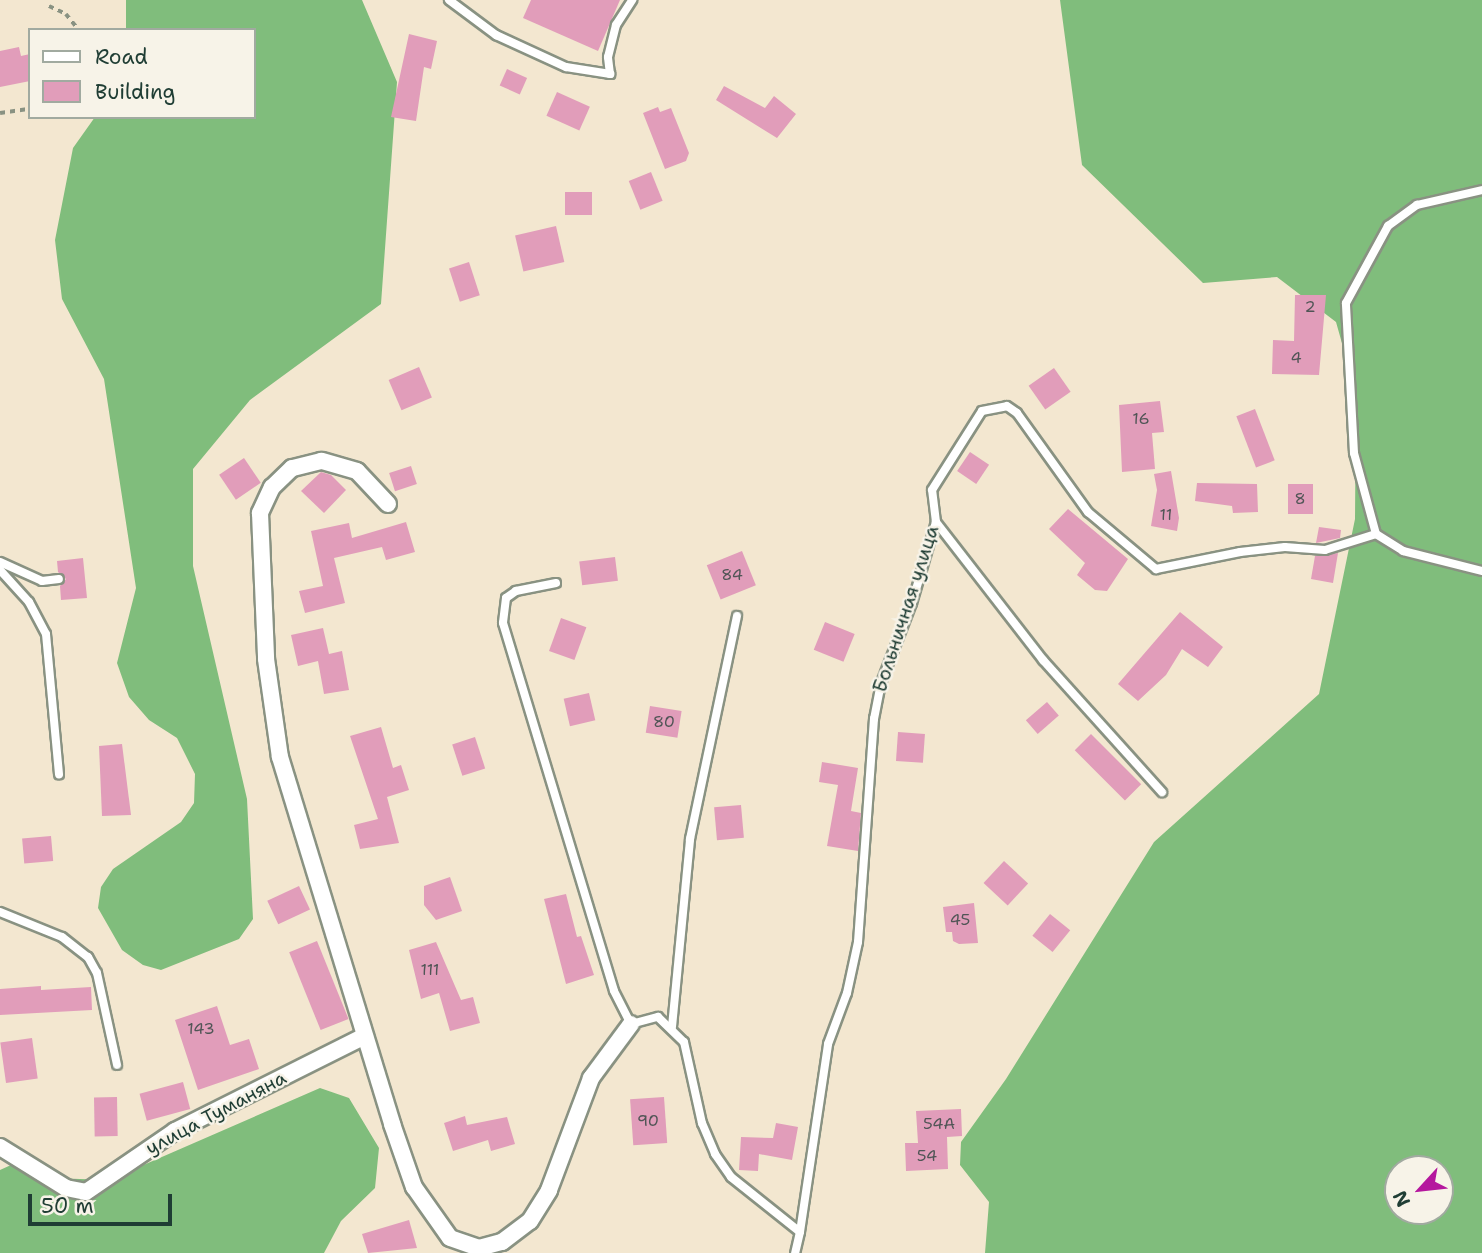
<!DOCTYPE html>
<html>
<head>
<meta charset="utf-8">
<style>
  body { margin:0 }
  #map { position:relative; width:1482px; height:1253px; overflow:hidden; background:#f3e7d0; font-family:"Shantell Sans",sans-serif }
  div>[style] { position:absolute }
  .forest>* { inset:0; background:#80bd7c }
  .building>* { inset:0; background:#e19dba; transform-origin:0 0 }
  .path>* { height:3.5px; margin-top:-1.75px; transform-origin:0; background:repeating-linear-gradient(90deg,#899282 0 5px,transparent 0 10px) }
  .roads { filter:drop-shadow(2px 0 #899282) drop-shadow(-2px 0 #899282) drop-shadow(0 2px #899282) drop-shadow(0 -2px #899282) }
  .lane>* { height:8px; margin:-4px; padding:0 4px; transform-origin:4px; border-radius:4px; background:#fff }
  .street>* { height:16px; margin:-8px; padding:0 8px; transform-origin:8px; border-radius:8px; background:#fff }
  span { translate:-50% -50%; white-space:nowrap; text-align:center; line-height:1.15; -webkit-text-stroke:5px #f7f3e8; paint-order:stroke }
  .number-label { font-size:16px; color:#505556 }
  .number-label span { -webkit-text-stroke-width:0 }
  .street-label { font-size:19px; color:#1f3d34 }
  .legend { position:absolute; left:28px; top:28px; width:228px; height:91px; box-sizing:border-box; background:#f7f3e8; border:2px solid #a1aaa0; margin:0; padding:9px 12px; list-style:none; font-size:21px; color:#1f3d34 }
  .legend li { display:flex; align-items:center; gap:14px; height:35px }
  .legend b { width:35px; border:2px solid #a1aaa0 }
  .north { position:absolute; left:1384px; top:1155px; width:70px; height:70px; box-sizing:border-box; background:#f7f3e8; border:2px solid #a1aaa0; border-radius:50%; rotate:243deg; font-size:19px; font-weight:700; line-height:28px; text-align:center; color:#1f3d34 }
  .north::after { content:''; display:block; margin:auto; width:24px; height:32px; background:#b5179e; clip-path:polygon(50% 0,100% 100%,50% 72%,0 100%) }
  .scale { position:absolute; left:28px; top:1194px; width:144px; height:32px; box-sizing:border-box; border:4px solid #1f3d34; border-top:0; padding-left:9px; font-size:21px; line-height:24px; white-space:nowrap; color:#1f3d34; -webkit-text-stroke:5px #f7f3e8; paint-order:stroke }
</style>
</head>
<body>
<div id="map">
  <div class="forest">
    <i style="clip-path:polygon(126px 0,362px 0,397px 82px,381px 304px,250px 400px,193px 469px,193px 566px,247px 799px,253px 919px,239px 939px,161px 970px,143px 965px,122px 950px,98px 908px,101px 887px,113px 869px,181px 822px,194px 803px,195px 774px,177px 738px,149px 720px,129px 697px,117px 663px,136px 588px,104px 379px,62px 299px,55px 240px,73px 148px,95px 117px,254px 117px,254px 30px,126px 30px)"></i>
    <i style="clip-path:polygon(evenodd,1060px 0,1482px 0,1482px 1253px,985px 1253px,989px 1202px,960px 1165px,961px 1142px,1006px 1079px,1154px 842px,1319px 694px,1355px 519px,1356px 393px,1336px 322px,1277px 277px,1203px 283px,1082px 165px,1060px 0,1398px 1169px,1440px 1169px,1440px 1211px,1398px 1211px,1398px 1169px)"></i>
    <i style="clip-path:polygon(320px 1088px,349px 1098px,379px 1148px,375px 1188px,341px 1221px,324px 1253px,0 1253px,0 1170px,22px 1160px,51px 1178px,109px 1180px)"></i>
  </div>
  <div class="building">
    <i style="clip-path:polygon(531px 0,620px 0,598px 51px,523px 18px)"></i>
    <i style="clip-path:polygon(409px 34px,437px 41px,431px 69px,424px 67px,416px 121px,391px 117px)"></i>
    <i style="clip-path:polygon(19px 47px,21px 56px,30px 54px,30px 81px,0 87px,0 51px)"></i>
    <i style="left:507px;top:69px;width:22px;height:18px;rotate:24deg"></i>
    <i style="clip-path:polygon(724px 86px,765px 108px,774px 96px,796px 114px,777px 138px,716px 100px)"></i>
    <i style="left:557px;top:92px;width:36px;height:26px;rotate:24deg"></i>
    <i style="clip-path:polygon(658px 107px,660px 112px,671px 108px,689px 153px,686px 161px,665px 169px,643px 113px)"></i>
    <i style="left:651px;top:172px;width:31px;height:24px;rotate:68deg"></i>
    <i style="left:565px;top:192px;width:27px;height:23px"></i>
    <i style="left:556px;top:226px;width:37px;height:42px;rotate:77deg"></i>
    <i style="left:469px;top:262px;width:35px;height:21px;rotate:72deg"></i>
    <i style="clip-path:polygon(1295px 295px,1326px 295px,1319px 375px,1272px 374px,1273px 340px,1294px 341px)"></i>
    <i style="left:419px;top:367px;width:33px;height:33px;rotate:67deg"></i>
    <i style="left:1054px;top:368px;width:29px;height:31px;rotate:55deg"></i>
    <i style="clip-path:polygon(1160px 401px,1164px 432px,1152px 433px,1155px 469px,1122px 472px,1119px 405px)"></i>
    <i style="left:1255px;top:409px;width:55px;height:20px;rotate:69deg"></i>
    <i style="left:970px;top:452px;width:23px;height:23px;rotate:34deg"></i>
    <i style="left:244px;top:458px;width:30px;height:30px;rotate:56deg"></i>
    <i style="left:411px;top:466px;width:19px;height:23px;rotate:72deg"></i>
    <i style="clip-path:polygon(1171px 471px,1179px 518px,1177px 531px,1151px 526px,1157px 490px,1154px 474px)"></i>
    <i style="clip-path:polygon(321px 472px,331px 475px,346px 490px,324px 513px,301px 491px)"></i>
    <i style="clip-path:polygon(1197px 483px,1257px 484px,1258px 512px,1233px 513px,1232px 506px,1195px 501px)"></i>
    <i style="left:1288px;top:484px;width:25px;height:30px"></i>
    <i style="clip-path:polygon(1068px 509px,1128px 559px,1107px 591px,1095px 590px,1077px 575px,1085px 563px,1049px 529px)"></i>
    <i style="clip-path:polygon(406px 522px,415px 552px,386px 560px,382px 547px,334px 558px,345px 603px,305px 613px,299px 591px,323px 586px,311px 531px,349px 523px,352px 538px)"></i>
    <i style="clip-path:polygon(1319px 527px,1341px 530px,1340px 538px,1316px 543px)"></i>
    <i style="left:742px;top:551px;width:37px;height:38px;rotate:68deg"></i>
    <i style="clip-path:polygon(1338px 553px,1333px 583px,1311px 579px,1315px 556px)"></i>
    <i style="left:615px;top:557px;width:24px;height:36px;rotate:83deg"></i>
    <i style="clip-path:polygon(83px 558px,87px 598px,61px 600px,60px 586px,66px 579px,58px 572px,57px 561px)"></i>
    <i style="clip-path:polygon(1180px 612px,1223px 647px,1208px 667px,1182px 649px,1166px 675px,1138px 701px,1118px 684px)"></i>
    <i style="left:561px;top:618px;width:27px;height:35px;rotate:20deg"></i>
    <i style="left:825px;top:622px;width:32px;height:30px;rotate:22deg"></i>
    <i style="clip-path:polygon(323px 628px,329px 654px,342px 651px,349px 690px,324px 694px,318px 661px,298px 666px,291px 635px)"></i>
    <i style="left:589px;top:693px;width:28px;height:26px;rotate:77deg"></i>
    <i style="left:1047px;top:702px;width:18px;height:28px;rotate:49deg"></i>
    <i style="left:650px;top:706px;width:32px;height:27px;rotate:9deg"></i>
    <i style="clip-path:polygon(381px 727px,393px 768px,401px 765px,409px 790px,387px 797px,399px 843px,360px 849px,354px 825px,378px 819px,350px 736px)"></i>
    <i style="left:898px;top:732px;width:27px;height:29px;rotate:4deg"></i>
    <i style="left:1091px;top:734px;width:71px;height:23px;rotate:45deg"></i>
    <i style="left:475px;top:737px;width:33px;height:24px;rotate:72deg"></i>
    <i style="clip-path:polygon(122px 744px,131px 815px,102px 816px,99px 746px)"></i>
    <i style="clip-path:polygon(822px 762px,858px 768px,851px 811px,861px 813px,858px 851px,827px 846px,838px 785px,819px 782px)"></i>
    <i style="left:741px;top:805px;width:33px;height:27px;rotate:85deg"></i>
    <i style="left:51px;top:836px;width:25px;height:29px;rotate:85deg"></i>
    <i style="left:1004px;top:861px;width:33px;height:30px;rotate:43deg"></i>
    <i style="clip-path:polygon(450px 877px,462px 911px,436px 920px,424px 905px,424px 886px)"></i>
    <i style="left:299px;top:886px;width:26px;height:35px;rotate:65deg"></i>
    <i style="clip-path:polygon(566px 894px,577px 937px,581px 936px,594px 975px,566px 984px,544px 899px)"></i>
    <i style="clip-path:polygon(974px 903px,978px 943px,959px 944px,953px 941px,952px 932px,946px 932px,943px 907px)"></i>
    <i style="left:1050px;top:914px;width:26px;height:28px;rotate:39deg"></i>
    <i style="left:317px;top:941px;width:84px;height:30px;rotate:68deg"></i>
    <i style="clip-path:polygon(436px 942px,461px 1000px,473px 997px,480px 1023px,450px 1031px,439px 993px,421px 999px,409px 950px)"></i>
    <i style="clip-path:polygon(41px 986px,41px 990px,91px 987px,92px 1010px,0 1015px,0 989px)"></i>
    <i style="clip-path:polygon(217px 1006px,230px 1045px,249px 1039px,259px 1069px,198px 1090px,175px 1020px)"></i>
    <i style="left:32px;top:1038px;width:41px;height:32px;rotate:82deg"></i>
    <i style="left:183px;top:1082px;width:28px;height:45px;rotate:75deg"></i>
    <i style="left:117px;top:1097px;width:39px;height:23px;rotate:89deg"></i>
    <i style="left:664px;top:1097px;width:46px;height:34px;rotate:86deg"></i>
    <i style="clip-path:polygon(961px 1109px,962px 1136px,947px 1137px,948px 1169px,906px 1171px,905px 1143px,918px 1143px,916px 1111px)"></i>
    <i style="clip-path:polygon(465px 1116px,467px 1125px,507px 1117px,515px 1144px,491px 1151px,488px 1140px,453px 1151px,444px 1123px)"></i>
    <i style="clip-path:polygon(776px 1123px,798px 1127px,792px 1160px,759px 1154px,758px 1171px,739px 1170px,741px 1137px,773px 1138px)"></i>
    <i style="clip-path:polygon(409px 1220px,417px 1248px,368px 1253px,362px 1234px)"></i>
  </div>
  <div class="path">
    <i style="left:49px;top:6px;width:19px;rotate:25deg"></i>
    <i style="left:66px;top:14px;width:21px;rotate:51deg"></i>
    <i style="left:0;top:113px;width:30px;rotate:-8deg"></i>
  </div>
  <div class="roads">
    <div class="lane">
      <i style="left:449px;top:0;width:59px;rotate:36.7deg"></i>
      <i style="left:496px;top:35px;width:77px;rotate:24.6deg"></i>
      <i style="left:566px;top:67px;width:45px;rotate:9deg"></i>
      <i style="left:610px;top:74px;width:17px;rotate:-97deg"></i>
      <i style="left:608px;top:57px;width:33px;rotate:-76deg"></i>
      <i style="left:616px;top:25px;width:30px;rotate:-57deg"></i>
      <i style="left:936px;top:522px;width:175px;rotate:52.2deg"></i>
      <i style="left:1043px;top:660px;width:178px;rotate:48deg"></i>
      <i style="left:1376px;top:534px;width:84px;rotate:-105.2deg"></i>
      <i style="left:1354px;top:453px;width:150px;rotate:-93.1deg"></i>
      <i style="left:1346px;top:303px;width:88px;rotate:-61.4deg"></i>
      <i style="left:1388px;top:226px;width:36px;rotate:-36deg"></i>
      <i style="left:1417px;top:205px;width:67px;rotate:-13deg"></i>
      <i style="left:0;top:562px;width:46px;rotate:24.3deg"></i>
      <i style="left:42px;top:581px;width:17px;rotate:-7deg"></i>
      <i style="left:0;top:570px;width:43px;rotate:47.8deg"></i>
      <i style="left:29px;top:602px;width:36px;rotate:62deg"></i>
      <i style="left:46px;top:634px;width:141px;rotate:84.7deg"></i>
      <i style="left:556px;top:583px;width:41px;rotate:168.7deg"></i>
      <i style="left:516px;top:591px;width:12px;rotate:145deg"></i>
      <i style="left:506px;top:598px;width:25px;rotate:97deg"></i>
      <i style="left:503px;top:623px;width:384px;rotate:73.2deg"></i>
      <i style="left:614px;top:991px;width:37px;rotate:63deg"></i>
      <i style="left:631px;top:1024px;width:28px;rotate:-15deg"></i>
      <i style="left:658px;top:1017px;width:36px;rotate:44deg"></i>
      <i style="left:684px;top:1042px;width:83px;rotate:77.5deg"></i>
      <i style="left:702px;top:1123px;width:34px;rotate:67deg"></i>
      <i style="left:715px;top:1154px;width:28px;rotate:55deg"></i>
      <i style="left:731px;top:1177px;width:88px;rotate:38.6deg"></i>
      <i style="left:800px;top:1232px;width:22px;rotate:103deg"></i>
      <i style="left:0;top:912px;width:67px;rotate:22deg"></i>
      <i style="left:62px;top:937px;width:33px;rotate:38deg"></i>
      <i style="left:88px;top:957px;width:18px;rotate:61deg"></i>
      <i style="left:97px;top:973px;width:94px;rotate:77.7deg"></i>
      <i style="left:672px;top:1027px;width:189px;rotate:-84.5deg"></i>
      <i style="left:690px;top:839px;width:228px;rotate:-78.1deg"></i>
      <i style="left:800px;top:1232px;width:190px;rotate:-81.5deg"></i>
      <i style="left:828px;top:1044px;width:54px;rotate:-69.6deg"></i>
      <i style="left:847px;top:993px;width:52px;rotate:-77.8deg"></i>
      <i style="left:858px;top:942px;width:224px;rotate:-85.9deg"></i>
      <i style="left:874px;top:719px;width:37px;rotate:-79deg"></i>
      <i style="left:881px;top:683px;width:86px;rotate:-68.8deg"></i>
      <i style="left:912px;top:603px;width:84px;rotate:-73.5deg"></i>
      <i style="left:936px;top:522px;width:32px;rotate:-97deg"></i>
      <i style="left:932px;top:490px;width:93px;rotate:-57.7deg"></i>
      <i style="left:982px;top:411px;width:25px;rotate:-11deg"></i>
      <i style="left:1007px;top:406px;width:12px;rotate:35deg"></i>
      <i style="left:1017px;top:413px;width:122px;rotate:54.4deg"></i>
      <i style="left:1088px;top:512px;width:89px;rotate:40deg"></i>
      <i style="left:1156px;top:569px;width:86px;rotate:-11.4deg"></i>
      <i style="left:1240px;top:552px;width:45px;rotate:-6.3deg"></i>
      <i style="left:1285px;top:547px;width:40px;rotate:4.3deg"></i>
      <i style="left:1325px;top:550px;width:53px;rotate:-17.4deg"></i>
      <i style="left:1376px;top:534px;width:32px;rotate:32deg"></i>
      <i style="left:1403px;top:551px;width:81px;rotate:14.2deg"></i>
    </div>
    <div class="street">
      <i style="left:388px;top:504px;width:45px;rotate:-133.2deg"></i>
      <i style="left:357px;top:471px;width:37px;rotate:-164deg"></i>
      <i style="left:321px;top:461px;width:30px;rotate:166deg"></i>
      <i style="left:292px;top:468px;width:28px;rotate:136deg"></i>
      <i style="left:272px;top:487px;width:29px;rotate:115deg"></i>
      <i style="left:260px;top:513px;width:146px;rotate:87.6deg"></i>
      <i style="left:266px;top:659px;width:99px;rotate:81.9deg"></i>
      <i style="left:280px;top:757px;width:384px;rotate:73deg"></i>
      <i style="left:392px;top:1124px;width:67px;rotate:70.8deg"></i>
      <i style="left:414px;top:1187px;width:62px;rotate:54.8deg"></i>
      <i style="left:450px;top:1238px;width:31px;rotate:19deg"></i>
      <i style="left:479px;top:1248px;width:24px;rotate:-15deg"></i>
      <i style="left:502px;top:1242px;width:35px;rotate:-37deg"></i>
      <i style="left:530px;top:1221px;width:36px;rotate:-58deg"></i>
      <i style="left:549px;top:1190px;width:120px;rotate:-69.4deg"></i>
      <i style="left:591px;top:1078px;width:67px;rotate:-53.5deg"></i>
      <i style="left:0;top:1147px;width:78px;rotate:31.8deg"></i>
      <i style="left:66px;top:1188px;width:20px;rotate:11deg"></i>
      <i style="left:86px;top:1192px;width:108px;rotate:-34.4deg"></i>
      <i style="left:175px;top:1131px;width:212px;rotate:-26.6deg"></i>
    </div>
  </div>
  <div class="number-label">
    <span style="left:1310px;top:307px">2</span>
    <span style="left:1296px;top:358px">4</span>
    <span style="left:1141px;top:419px">16</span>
    <span style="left:1300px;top:499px">8</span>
    <span style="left:1166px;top:515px">11</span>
    <span style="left:732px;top:575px">84</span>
    <span style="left:664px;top:722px">80</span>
    <span style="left:960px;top:920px">45</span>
    <span style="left:430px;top:970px">111</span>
    <span style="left:201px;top:1029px">143</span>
    <span style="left:648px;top:1121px">90</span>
    <span style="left:939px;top:1124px">54А</span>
    <span style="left:927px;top:1156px">54</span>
  </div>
  <div class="street-label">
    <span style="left:906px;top:609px;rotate:-72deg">Больничная улица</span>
    <span style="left:216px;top:1113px;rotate:-28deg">улица Туманяна</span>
  </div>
  <ul class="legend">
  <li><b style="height:9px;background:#fff"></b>Road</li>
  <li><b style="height:19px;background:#e19dba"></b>Building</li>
  </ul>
  <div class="north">N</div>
  <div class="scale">50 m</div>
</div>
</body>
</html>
